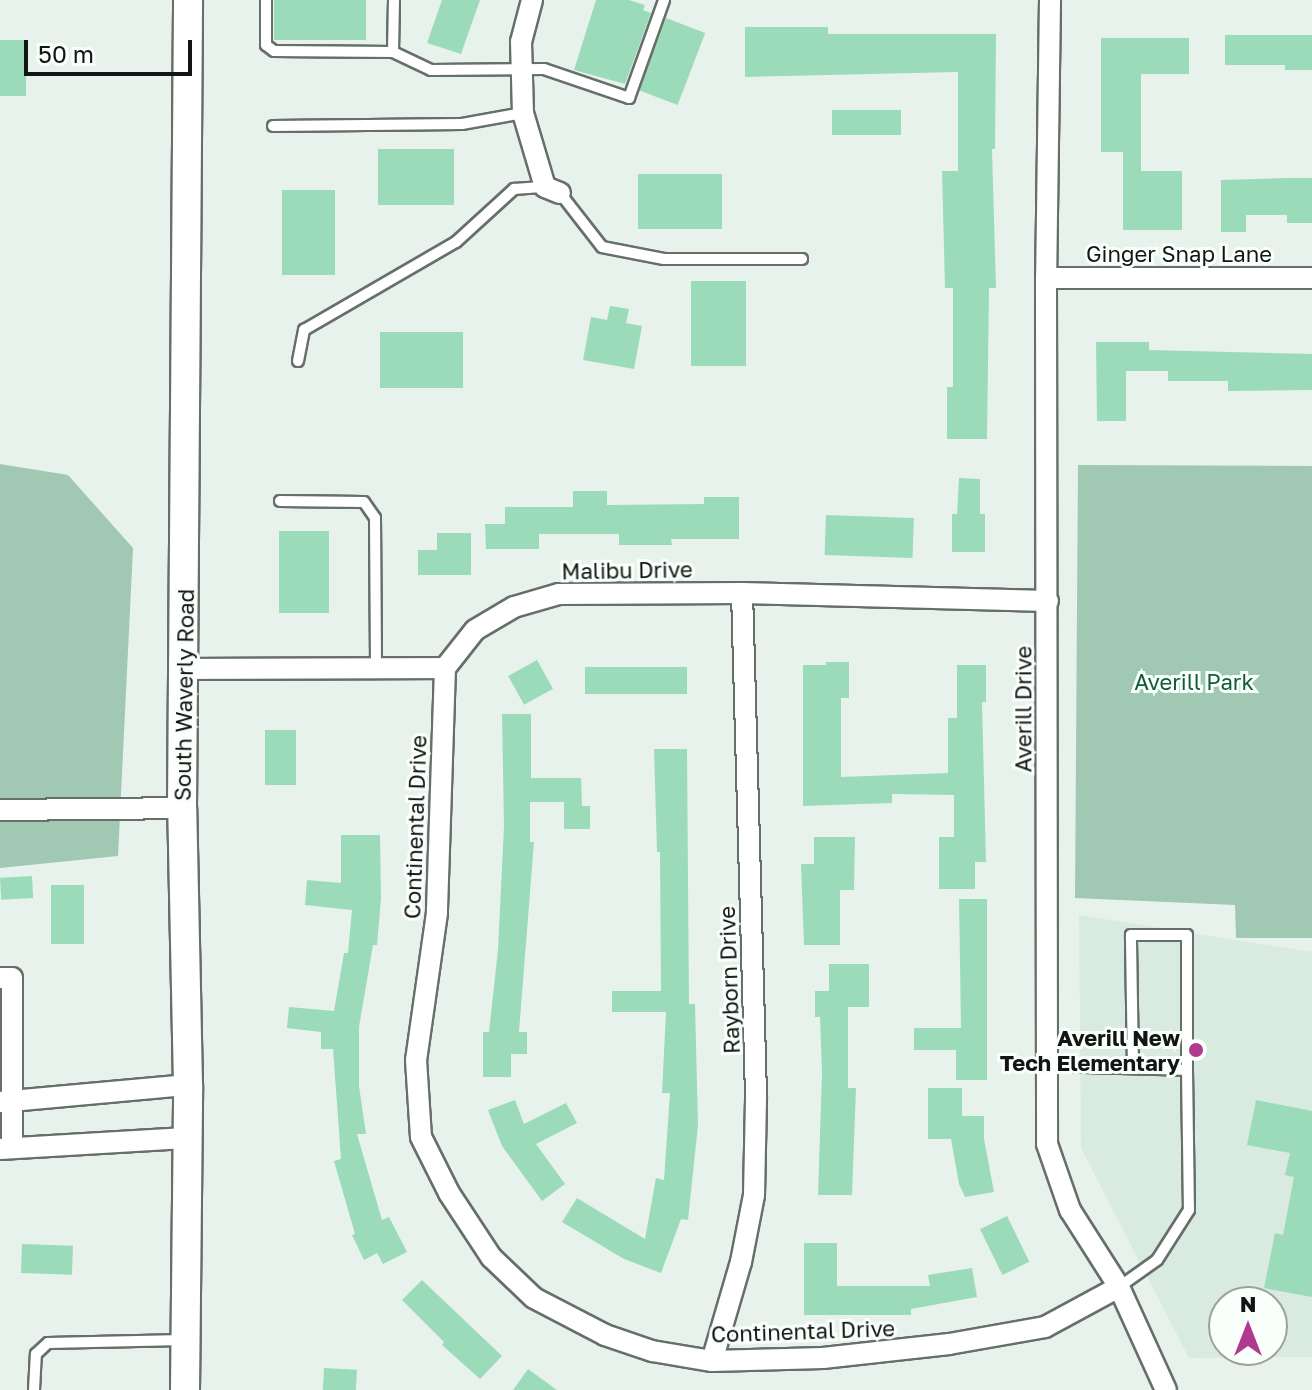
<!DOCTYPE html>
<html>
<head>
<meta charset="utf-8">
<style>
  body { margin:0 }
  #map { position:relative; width:1312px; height:1390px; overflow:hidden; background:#e8f2ed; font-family:"Golos Text",sans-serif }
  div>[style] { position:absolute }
  .built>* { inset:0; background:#d9eae0 }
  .green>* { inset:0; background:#a0c8b2 }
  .building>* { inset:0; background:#9cdbb9; transform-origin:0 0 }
  .roads { filter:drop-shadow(2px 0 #666f6a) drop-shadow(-2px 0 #666f6a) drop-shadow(0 2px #666f6a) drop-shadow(0 -2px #666f6a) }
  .lane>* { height:10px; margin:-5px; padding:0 5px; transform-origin:5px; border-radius:5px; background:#fff }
  .street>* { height:20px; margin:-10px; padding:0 10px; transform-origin:10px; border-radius:10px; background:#fff }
  .secondary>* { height:28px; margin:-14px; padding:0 14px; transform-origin:14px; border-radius:14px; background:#fff }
  .dots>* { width:22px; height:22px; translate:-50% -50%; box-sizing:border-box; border:4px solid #f9fffb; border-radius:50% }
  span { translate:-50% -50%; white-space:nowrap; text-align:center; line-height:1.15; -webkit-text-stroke:6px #f9fffb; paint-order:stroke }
  .street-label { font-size:22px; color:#121513 }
  .park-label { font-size:22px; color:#105b3d }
  .poi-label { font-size:22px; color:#121513; font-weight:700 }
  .right { translate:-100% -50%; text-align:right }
  .north { position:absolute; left:1208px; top:1286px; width:80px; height:80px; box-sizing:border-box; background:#f9fffb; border:2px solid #9da19e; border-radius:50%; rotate:0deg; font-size:22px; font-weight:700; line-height:32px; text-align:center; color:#121513 }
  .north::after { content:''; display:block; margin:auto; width:28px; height:36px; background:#b13a91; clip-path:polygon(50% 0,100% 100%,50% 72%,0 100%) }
  .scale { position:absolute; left:24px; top:40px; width:168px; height:36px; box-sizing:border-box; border:4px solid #121513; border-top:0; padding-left:10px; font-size:24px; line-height:28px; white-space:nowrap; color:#121513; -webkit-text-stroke:6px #f9fffb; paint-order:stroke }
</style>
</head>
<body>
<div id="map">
  <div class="built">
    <i style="clip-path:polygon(evenodd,1079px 915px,1312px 952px,1312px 1357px,1189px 1358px,1081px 1148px,1079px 915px,1224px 1302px,1272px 1302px,1272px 1350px,1224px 1350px,1224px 1302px)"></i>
  </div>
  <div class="green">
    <i style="clip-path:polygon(0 464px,68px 475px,133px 548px,118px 856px,0 868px)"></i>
    <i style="clip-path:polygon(1078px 465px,1312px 466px,1312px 938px,1236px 938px,1235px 905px,1075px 898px)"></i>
  </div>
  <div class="building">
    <i style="left:274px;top:0;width:92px;height:40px"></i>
    <i style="clip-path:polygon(442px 0,480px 0,461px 54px,427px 43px)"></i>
    <i style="clip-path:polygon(596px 0,629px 0,645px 5px,643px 10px,651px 13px,625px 84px,574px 70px)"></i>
    <i style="left:666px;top:18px;width:42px;height:77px;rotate:21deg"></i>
    <i style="clip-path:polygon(745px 27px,828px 27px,828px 34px,996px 34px,995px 149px,992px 149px,996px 288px,989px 288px,987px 439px,947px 439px,947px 387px,953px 387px,953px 288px,945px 288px,942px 171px,958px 171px,958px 72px,745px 77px)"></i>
    <i style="clip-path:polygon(1225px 35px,1312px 35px,1312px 70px,1285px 70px,1285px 65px,1225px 65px)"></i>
    <i style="clip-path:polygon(1101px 38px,1189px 38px,1189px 74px,1141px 74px,1141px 171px,1182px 171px,1182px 230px,1123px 230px,1123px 152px,1101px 152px)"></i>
    <i style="left:0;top:40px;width:26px;height:56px"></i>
    <i style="left:832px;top:110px;width:69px;height:25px"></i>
    <i style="left:378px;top:149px;width:76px;height:56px"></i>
    <i style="left:638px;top:174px;width:84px;height:55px"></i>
    <i style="clip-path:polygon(1287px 178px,1312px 178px,1312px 223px,1287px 223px,1287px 215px,1246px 215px,1246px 232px,1221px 232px,1221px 180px)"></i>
    <i style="left:282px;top:190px;width:53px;height:85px"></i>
    <i style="left:691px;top:281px;width:55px;height:85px"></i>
    <i style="clip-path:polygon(610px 306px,629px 309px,626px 323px,642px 326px,634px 369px,583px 360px,591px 317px,607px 320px)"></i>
    <i style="left:380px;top:332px;width:83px;height:56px"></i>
    <i style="clip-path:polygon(1096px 342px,1149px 342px,1149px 350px,1312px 354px,1312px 390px,1228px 391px,1228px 381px,1168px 381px,1168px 371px,1126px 371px,1126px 421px,1097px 421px)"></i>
    <i style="clip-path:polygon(959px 478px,980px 479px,980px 514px,985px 514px,985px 552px,952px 552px,952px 514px,957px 514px)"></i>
    <i style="clip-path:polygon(573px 491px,607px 491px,607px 505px,704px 504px,704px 497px,739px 497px,739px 539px,671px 539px,672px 545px,619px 545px,619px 534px,539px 534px,539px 549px,486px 549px,485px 524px,505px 524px,505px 507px,573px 507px)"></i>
    <i style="left:826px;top:515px;width:88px;height:40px;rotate:2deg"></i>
    <i style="left:279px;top:531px;width:50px;height:82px"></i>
    <i style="clip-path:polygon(437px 533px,471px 533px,471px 575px,418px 575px,418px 550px,437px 550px)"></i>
    <i style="left:537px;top:660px;width:33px;height:33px;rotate:61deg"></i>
    <i style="clip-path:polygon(826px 662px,849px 662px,849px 698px,841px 698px,841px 777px,948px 773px,948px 718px,957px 718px,957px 665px,986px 665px,986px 702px,982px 702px,986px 862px,975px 862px,975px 889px,939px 889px,939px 837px,954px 837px,954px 795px,892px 794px,892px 803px,803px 806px,803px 665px,826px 665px)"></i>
    <i style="left:585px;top:667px;width:102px;height:27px"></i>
    <i style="clip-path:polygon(502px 714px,531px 714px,531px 778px,581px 778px,582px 806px,590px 806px,590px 829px,564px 829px,564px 802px,530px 802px,530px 842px,534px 842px,519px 1032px,527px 1032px,527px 1054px,511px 1054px,511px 1077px,483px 1077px,483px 1032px,489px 1032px,498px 950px,504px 826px)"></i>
    <i style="left:265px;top:730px;width:31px;height:55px"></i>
    <i style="clip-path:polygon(654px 749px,687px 749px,689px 1004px,695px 1004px,698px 1125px,688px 1220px,681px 1219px,661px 1273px,624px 1259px,562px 1222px,577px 1198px,645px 1239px,656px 1178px,664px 1180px,670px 1093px,662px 1093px,666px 1012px,612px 1012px,612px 991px,661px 991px,660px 852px,657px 852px)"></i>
    <i style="clip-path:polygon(341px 835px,380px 835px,381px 899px,377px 945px,373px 945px,359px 1027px,359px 1086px,366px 1134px,357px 1134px,382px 1220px,389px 1217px,407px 1252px,383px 1264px,377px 1253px,364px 1260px,352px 1235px,355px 1234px,334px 1161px,341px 1159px,333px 1049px,321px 1049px,321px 1032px,287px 1028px,289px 1007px,334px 1011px,344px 953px,348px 953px,352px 910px,305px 905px,307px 880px,341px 883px)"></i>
    <i style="clip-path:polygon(814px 837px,855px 837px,854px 890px,840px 890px,840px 945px,804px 945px,801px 864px,814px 864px)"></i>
    <i style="left:32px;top:876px;width:22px;height:32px;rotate:87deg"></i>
    <i style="left:51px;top:885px;width:33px;height:59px"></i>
    <i style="clip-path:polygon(959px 899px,987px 899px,987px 1080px,956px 1080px,956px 1050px,914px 1050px,914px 1028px,961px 1028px)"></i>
    <i style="clip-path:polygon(829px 964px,869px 964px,869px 1007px,848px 1007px,848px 1088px,856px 1088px,852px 1195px,818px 1195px,822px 1073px,820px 1017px,815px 1017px,815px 991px,829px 991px)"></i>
    <i style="clip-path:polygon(928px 1088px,962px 1088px,962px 1116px,984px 1116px,984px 1139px,994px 1192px,965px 1197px,959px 1184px,951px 1139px,928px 1139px)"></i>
    <i style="clip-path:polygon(515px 1100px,524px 1124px,566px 1103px,577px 1123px,536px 1144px,565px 1184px,542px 1201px,502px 1146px,488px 1110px)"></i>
    <i style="clip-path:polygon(1256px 1100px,1312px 1111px,1312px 1297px,1264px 1288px,1275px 1233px,1283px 1235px,1294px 1177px,1285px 1175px,1290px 1153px,1247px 1145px)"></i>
    <i style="left:1007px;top:1216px;width:51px;height:30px;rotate:64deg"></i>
    <i style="clip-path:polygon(804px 1243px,837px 1243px,837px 1286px,930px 1286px,928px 1275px,972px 1268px,977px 1297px,911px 1309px,911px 1315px,804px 1315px)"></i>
    <i style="left:22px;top:1244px;width:51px;height:29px;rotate:2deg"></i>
    <i style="clip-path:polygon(422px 1280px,502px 1356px,480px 1379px,442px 1345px,444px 1342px,402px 1300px)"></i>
    <i style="left:324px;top:1368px;width:33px;height:22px;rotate:3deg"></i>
    <i style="clip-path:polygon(528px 1369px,557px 1390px,513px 1390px)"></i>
  </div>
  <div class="roads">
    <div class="lane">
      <i style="left:266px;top:0;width:45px;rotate:90deg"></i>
      <i style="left:266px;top:45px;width:10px;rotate:37deg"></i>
      <i style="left:274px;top:51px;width:119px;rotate:0.5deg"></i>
      <i style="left:393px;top:52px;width:42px;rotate:25.3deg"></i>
      <i style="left:431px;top:70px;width:113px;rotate:-0.5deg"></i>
      <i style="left:544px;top:69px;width:90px;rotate:18.8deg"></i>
      <i style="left:629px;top:98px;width:104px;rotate:-70.3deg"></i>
      <i style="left:393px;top:52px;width:52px;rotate:-88.9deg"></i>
      <i style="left:273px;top:126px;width:189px;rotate:-0.6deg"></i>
      <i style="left:462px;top:124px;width:62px;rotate:-10.2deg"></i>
      <i style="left:560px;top:193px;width:68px;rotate:52.1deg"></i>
      <i style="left:602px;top:247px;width:63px;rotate:11deg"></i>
      <i style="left:664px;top:259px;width:138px"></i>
      <i style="left:298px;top:361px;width:32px;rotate:-79deg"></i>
      <i style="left:304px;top:330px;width:176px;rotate:-30.1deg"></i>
      <i style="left:456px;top:242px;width:79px;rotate:-42.4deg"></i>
      <i style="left:514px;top:189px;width:31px;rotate:-4deg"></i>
      <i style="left:280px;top:501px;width:84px;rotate:0.7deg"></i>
      <i style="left:364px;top:502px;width:19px;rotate:55deg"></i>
      <i style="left:375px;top:518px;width:150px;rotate:89.6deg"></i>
      <i style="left:1045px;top:1066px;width:142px;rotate:1.6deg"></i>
      <i style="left:1187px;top:1070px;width:140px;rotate:89.2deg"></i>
      <i style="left:1189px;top:1210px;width:59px;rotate:122.6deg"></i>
      <i style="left:1157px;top:1260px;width:47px;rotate:144.6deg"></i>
      <i style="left:1133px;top:1068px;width:133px;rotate:-90.9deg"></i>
      <i style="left:1131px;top:935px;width:56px"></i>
      <i style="left:1187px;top:935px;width:135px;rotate:90deg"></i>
      <i style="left:34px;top:1390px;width:36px;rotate:-87deg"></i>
      <i style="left:36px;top:1354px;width:16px;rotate:-43deg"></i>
      <i style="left:48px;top:1343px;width:135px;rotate:-1.3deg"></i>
    </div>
    <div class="street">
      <i style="left:532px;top:0;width:43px;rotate:104.7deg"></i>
      <i style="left:521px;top:42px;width:71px;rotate:88.4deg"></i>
      <i style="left:523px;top:113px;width:77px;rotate:73.4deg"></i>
      <i style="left:545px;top:187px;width:16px;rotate:22deg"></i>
      <i style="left:1050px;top:0;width:278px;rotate:90.8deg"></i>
      <i style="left:1046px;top:278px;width:866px;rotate:89.93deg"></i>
      <i style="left:1047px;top:1144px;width:70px;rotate:70.8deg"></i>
      <i style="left:1070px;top:1210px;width:91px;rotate:57.5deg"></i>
      <i style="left:1119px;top:1287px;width:113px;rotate:65.5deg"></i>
      <i style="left:1046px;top:278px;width:266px"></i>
      <i style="left:445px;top:668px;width:245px;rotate:91.9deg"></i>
      <i style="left:437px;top:913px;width:148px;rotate:98.1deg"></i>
      <i style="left:416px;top:1060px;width:77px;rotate:86.3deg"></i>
      <i style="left:421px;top:1137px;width:63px;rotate:63.4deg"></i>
      <i style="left:449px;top:1193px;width:77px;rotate:56.7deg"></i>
      <i style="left:491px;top:1257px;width:59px;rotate:43.6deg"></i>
      <i style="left:534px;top:1298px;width:80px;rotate:27.5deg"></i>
      <i style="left:605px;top:1335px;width:50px;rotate:18.8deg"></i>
      <i style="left:652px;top:1351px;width:61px;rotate:9.5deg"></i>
      <i style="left:712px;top:1361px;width:111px;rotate:-1.5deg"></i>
      <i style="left:823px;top:1358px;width:127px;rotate:-6.3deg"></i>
      <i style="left:949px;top:1344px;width:97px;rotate:-10deg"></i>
      <i style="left:1045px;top:1327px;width:84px;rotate:-28.4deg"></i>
      <i style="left:185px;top:669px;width:260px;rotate:-0.2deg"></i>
      <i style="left:445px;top:668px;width:48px;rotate:-51.7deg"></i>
      <i style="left:475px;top:630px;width:45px;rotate:-30.5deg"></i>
      <i style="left:514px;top:607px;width:47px;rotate:-16.1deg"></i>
      <i style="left:559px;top:594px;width:183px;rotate:-0.3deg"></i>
      <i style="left:742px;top:593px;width:306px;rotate:1.5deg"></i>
      <i style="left:0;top:810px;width:182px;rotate:-0.6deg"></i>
      <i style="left:0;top:978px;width:12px"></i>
      <i style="left:12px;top:978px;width:168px;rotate:90deg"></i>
      <i style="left:0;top:1102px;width:189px;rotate:-5.2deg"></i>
      <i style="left:0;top:1149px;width:186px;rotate:-3.4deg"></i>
      <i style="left:712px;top:1361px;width:103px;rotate:-73.7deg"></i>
      <i style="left:741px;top:1262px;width:68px;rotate:-79deg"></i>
      <i style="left:754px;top:1195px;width:99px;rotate:-88.8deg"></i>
      <i style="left:756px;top:1096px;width:503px;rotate:-91.59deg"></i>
    </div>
    <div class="secondary">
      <i style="left:185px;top:1390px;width:305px;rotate:-89.4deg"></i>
      <i style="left:188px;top:1085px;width:277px;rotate:-91.2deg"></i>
      <i style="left:182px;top:808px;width:808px;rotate:-89.57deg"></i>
    </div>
  </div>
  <div class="dots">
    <i style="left:1196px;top:1050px;background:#b13a91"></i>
  </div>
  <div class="street-label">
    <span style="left:1179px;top:254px">Ginger Snap Lane</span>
    <span style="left:627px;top:570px;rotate:-1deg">Malibu Drive</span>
    <span style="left:184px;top:695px;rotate:-89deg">South Waverly Road</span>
    <span style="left:1023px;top:709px;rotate:-90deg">Averill Drive</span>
    <span style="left:415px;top:827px;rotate:-88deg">Continental Drive</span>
    <span style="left:729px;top:980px;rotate:-92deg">Rayborn Drive</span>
    <span style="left:803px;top:1331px;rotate:-2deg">Continental Drive</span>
  </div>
  <div class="park-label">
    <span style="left:1194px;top:682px">Averill Park</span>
  </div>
  <div class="poi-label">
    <span class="right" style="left:1180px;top:1050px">Averill New<br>Tech Elementary</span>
  </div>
  <div class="north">N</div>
  <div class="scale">50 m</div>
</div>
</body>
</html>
